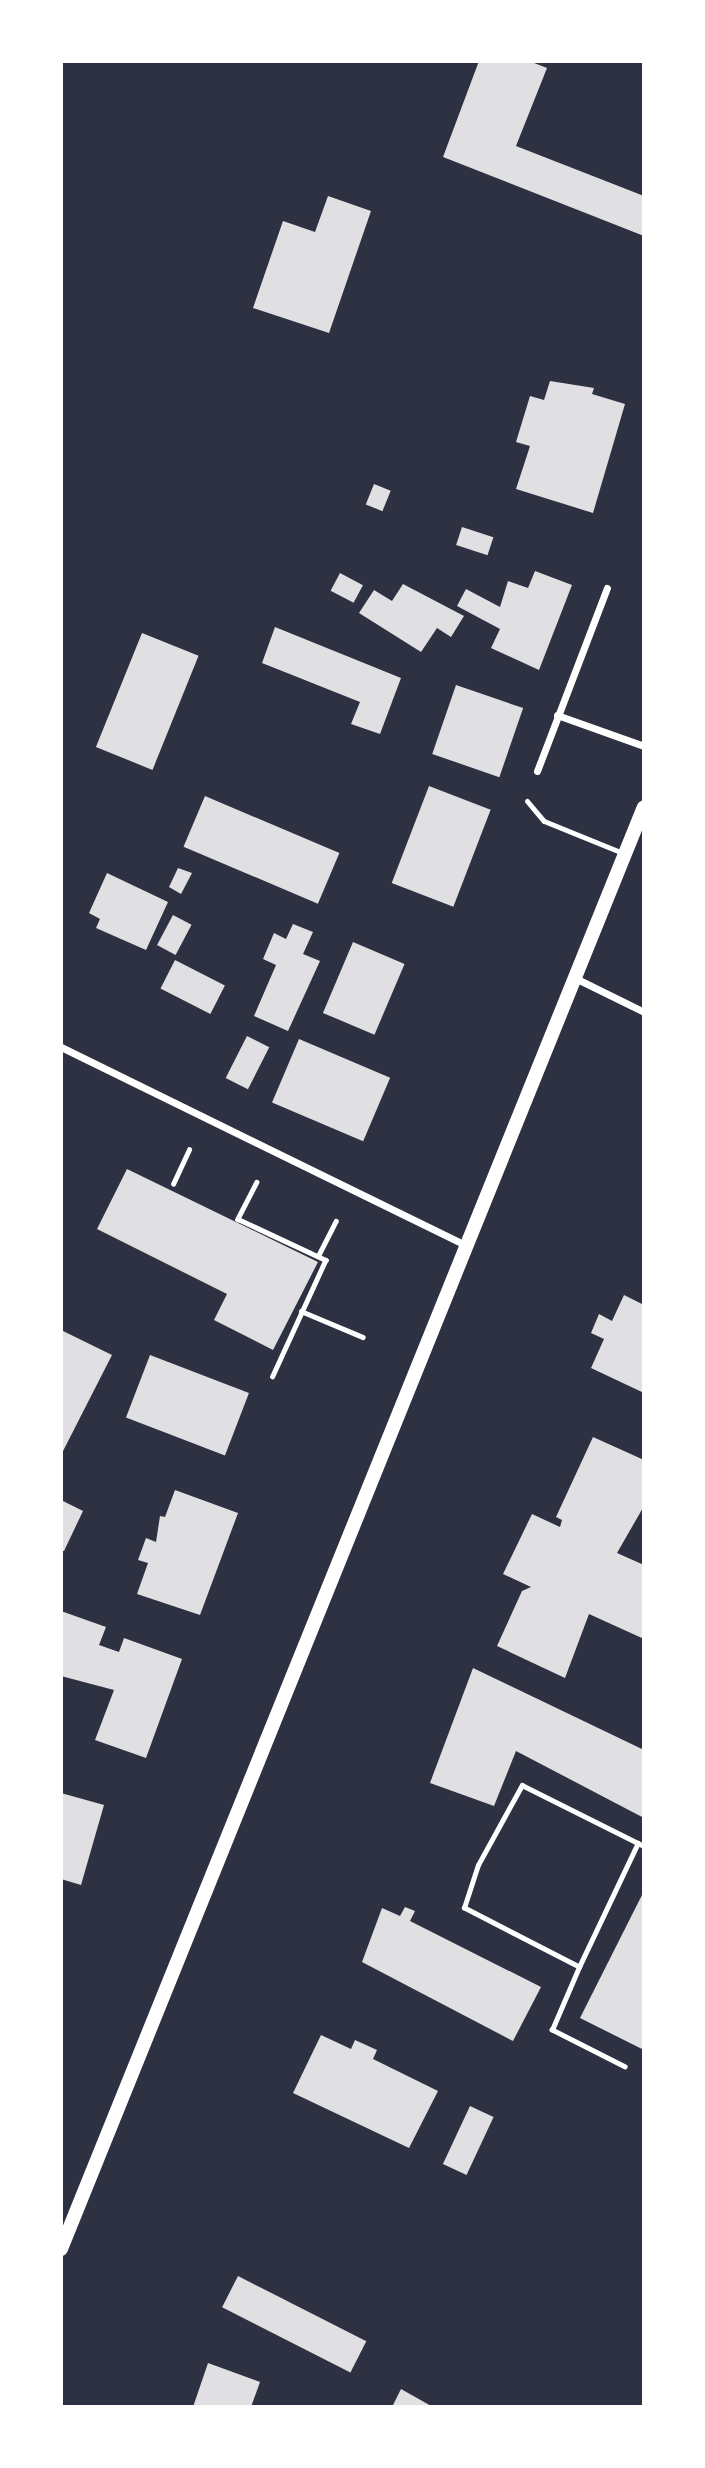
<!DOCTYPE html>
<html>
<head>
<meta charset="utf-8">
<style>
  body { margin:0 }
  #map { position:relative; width:705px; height:2468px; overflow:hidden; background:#2d3142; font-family:"Noto Sans",sans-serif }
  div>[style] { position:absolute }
  .building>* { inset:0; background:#e0e0e3; transform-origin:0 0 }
  .path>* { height:4.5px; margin:-2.25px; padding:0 2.25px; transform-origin:2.25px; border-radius:2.25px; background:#fff }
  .service>* { height:5px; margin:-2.5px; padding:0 2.5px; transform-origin:2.5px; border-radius:2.5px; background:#fff }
  .minor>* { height:7px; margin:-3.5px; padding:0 3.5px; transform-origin:3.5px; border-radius:3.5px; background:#fff }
  .secondary>* { height:14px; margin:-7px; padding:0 7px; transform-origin:7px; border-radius:7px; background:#fff }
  span { translate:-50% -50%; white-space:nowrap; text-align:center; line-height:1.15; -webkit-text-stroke:5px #fff; paint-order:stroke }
  .frame { position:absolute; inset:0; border:63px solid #fff; pointer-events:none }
</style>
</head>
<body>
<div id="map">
  <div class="building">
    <i style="clip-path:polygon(479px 61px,529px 61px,547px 68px,516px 146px,644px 196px,644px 236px,443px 157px)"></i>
    <i style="clip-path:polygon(328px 196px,371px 211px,329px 333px,253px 308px,283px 221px,315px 232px)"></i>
    <i style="clip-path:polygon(550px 381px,594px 388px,592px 394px,625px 404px,593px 513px,516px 489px,530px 446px,516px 442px,530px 396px,544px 400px)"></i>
    <i style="left:374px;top:484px;width:18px;height:22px;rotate:22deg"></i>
    <i style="left:462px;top:527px;width:33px;height:19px;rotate:18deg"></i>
    <i style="clip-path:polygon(535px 571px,572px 585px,539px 670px,491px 648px,500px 629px,457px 606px,466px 589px,500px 607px,508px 581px,528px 588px)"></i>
    <i style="left:340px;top:573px;width:26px;height:20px;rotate:28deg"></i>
    <i style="clip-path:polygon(403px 584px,464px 616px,451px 637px,437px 628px,421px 652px,359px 613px,374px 590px,392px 601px)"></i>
    <i style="clip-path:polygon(275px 627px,401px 678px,380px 734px,351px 724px,360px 702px,262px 663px)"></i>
    <i style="left:142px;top:633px;width:61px;height:123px;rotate:22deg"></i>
    <i style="left:456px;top:685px;width:71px;height:73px;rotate:19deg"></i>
    <i style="left:429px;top:786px;width:66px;height:104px;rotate:21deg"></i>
    <i style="left:205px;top:796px;width:146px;height:55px;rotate:23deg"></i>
    <i style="clip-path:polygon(178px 868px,192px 873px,181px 894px,169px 887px)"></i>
    <i style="clip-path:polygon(107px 873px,168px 902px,146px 950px,96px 928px,100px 919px,89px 913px)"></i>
    <i style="left:173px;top:915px;width:21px;height:34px;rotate:28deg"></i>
    <i style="clip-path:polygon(293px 924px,313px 932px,303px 954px,320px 961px,288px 1031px,254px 1016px,276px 965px,263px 959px,274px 933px,286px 939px)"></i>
    <i style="left:353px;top:942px;width:56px;height:77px;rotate:23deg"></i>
    <i style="left:175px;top:960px;width:56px;height:32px;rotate:27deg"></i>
    <i style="left:247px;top:1036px;width:25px;height:47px;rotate:27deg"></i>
    <i style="left:299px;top:1039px;width:99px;height:69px;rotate:23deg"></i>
    <i style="clip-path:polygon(127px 1169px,318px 1262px,273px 1350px,214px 1320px,227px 1294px,97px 1229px)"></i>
    <i style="clip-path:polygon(624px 1295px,644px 1305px,644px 1393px,591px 1368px,604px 1339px,591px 1333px,599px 1314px,612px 1321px)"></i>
    <i style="clip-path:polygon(61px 1330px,112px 1355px,61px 1455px)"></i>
    <i style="left:150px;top:1355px;width:106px;height:67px;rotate:21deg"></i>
    <i style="clip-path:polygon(593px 1437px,644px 1460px,644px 1506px,617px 1553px,644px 1565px,644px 1639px,589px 1614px,565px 1678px,497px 1646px,522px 1591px,531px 1587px,503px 1574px,532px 1514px,560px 1527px,562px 1520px,556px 1517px)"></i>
    <i style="clip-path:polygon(175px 1490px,238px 1513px,200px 1615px,137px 1594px,148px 1563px,138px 1560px,146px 1538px,156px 1542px,160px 1516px,165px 1517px)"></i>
    <i style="clip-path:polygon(61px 1500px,83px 1511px,64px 1551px,61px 1550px)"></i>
    <i style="clip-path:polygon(61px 1611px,106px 1627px,99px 1645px,119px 1652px,124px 1638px,182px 1659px,146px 1758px,95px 1740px,114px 1690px,61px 1676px)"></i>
    <i style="clip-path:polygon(473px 1668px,644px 1750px,644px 1818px,516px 1751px,494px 1806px,430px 1783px)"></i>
    <i style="clip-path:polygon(61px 1793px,104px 1805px,81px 1885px,61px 1879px)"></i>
    <i style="clip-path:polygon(644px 1891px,644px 2050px,580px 2018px)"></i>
    <i style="clip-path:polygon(405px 1907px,415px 1911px,410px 1921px,541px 1987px,513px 2041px,362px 1962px,382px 1908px,400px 1916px)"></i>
    <i style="clip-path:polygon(321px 2035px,351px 2049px,355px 2040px,377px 2050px,373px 2059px,438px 2091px,409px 2148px,293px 2093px)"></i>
    <i style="left:470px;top:2106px;width:26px;height:64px;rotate:25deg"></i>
    <i style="left:238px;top:2276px;width:144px;height:35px;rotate:27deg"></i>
    <i style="clip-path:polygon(208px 2363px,260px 2382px,251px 2407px,193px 2407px)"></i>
    <i style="clip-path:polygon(401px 2389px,433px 2407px,392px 2407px)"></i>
  </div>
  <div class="path">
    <i style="left:257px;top:1182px;width:42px;rotate:117.2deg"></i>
    <i style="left:238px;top:1219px;width:97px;rotate:25deg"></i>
    <i style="left:326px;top:1260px;width:128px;rotate:114.6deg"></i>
    <i style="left:173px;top:1184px;width:38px;rotate:-65deg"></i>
    <i style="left:318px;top:1256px;width:39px;rotate:-63deg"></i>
    <i style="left:301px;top:1311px;width:67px;rotate:22.8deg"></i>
    <i style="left:579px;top:1967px;width:137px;rotate:-64.6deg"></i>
    <i style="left:625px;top:2067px;width:82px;rotate:-153.1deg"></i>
    <i style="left:552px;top:2030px;width:69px;rotate:-66.8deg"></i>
    <i style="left:579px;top:1967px;width:129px;rotate:-152.8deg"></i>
    <i style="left:464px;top:1908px;width:45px;rotate:-72deg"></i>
    <i style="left:478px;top:1865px;width:91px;rotate:-61.2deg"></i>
    <i style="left:522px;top:1785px;width:136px;rotate:26.6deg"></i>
  </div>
  <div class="service">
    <i style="left:527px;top:801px;width:26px;rotate:50deg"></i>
    <i style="left:544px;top:821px;width:85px;rotate:22.1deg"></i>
  </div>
  <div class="minor">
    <i style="left:557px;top:715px;width:92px;rotate:19.6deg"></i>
    <i style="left:537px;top:771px;width:196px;rotate:-69.1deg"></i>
    <i style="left:573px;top:977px;width:79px;rotate:26.2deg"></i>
    <i style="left:61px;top:1047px;width:450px;rotate:26.1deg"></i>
  </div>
  <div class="secondary">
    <i style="left:61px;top:2249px;width:1555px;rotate:-67.99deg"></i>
  </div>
  <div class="frame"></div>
</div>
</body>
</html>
